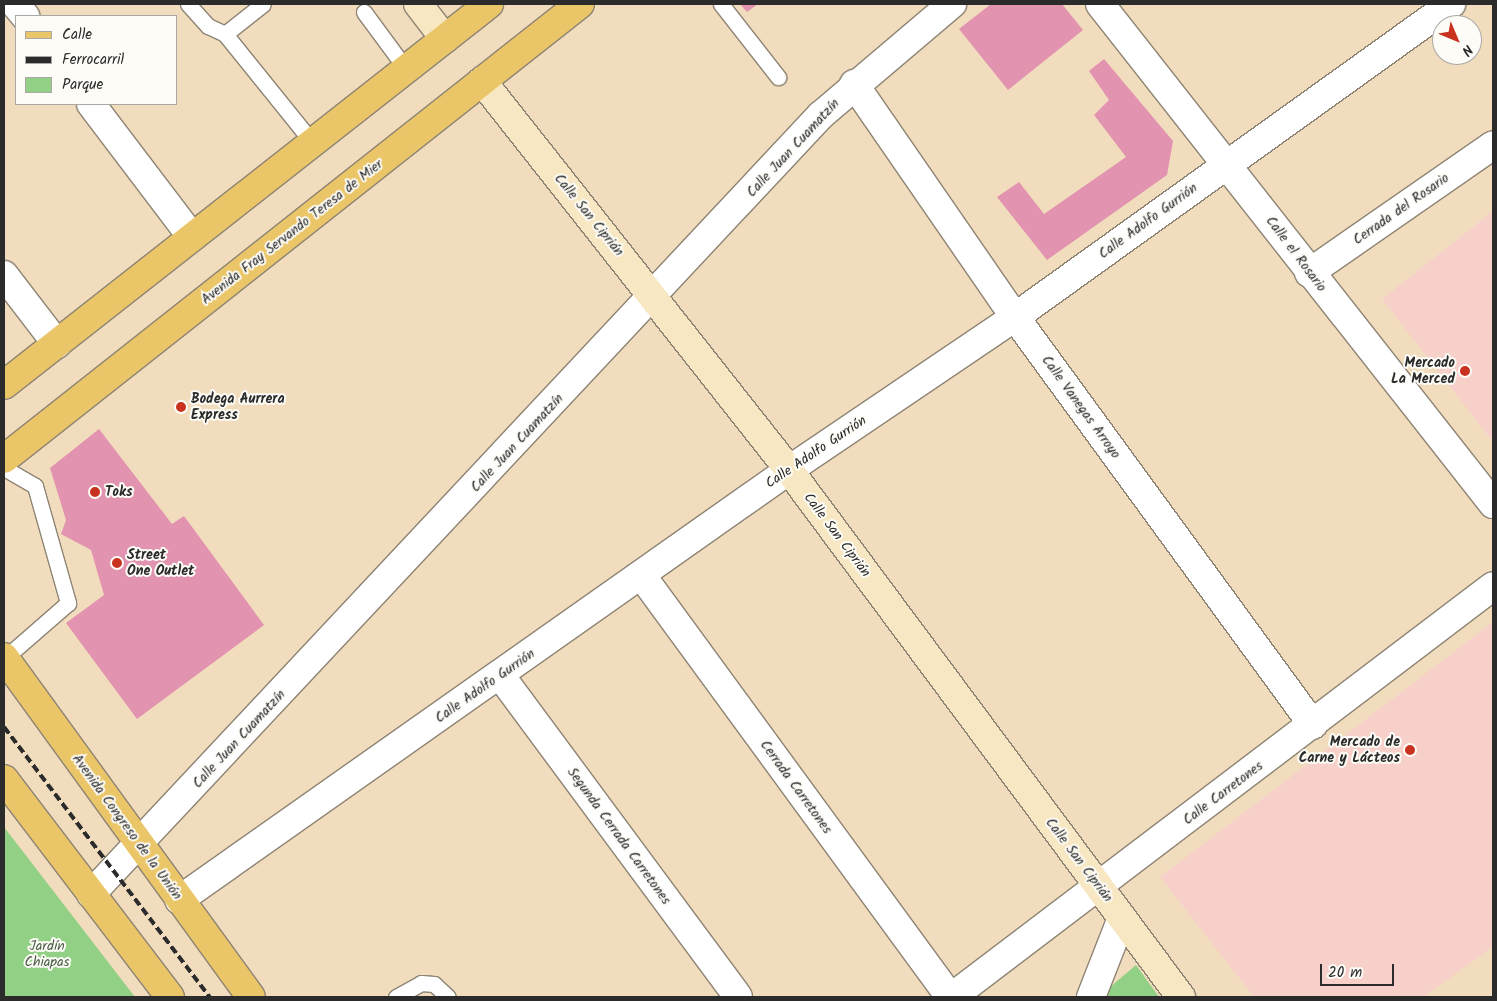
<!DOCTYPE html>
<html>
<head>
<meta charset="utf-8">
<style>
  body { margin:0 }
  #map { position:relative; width:1497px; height:1001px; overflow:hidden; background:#f1ddbd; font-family:Kalam,sans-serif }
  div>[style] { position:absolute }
  .built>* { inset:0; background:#f7d0ca }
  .green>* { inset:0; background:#92d086 }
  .building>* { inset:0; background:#e293af }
  .roads { filter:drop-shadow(1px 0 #8e8474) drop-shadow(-1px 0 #8e8474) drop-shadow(0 1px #8e8474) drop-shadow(0 -1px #8e8474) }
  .lane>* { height:15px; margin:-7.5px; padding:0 7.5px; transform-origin:7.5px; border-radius:7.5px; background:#fff }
  .street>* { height:28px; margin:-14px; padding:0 14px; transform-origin:14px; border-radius:14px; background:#fff }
  .secondary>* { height:28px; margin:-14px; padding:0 14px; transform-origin:14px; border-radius:14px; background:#f7e8c3 }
  .primary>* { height:28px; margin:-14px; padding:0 14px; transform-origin:14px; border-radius:14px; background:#ebc669 }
  .rail>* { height:4px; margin-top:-2px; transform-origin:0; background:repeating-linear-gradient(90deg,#2b2b2b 0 8px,transparent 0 12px) }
  .dots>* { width:14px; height:14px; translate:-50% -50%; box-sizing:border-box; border:2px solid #fdfcf7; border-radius:50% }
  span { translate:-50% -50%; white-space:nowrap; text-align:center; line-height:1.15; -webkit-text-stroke:4px #fdfcf7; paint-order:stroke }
  .street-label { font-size:14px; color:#2b2b2b }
  .poi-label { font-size:14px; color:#2b2b2b; font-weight:700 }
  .right { translate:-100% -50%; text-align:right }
  .left { translate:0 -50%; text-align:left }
  .park-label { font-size:14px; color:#4a5d46 }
  .frame { position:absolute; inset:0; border:5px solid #2b2b2b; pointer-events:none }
  .legend { position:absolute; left:15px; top:15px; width:162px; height:90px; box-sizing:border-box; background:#fdfcf7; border:1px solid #a9a8a5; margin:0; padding:6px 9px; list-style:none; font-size:15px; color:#2b2b2b }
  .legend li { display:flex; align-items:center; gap:10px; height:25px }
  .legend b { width:25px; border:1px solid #a9a8a5 }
  .north { position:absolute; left:1432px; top:15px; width:50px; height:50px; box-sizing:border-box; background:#fdfcf7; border:1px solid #a9a8a5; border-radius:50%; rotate:135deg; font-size:14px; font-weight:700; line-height:20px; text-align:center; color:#2b2b2b }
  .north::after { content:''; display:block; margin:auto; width:18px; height:22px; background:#c8321e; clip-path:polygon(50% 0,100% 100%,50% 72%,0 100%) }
  .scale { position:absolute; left:1320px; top:964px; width:74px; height:22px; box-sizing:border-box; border:2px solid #2b2b2b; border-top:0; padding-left:6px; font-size:15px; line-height:18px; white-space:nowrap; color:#2b2b2b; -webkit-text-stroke:4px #fdfcf7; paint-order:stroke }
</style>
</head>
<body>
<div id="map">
  <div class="built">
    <i style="clip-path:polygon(1493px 211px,1493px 442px,1382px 299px)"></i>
    <i style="clip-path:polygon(1493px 622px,1493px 947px,1423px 997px,1254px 997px,1160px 877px)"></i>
  </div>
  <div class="green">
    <i style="clip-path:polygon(4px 827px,135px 997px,4px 997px)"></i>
    <i style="clip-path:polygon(1136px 965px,1159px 997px,1106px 997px,1109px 988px)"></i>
  </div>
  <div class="building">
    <i style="clip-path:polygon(740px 4px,758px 4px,747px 12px)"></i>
    <i style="clip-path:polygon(991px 4px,1062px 4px,1083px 30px,1008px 90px,959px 29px)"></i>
    <i style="clip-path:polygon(1104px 59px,1173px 141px,1167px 175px,1047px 260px,997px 197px,1019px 182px,1044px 214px,1126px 157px,1094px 115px,1109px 100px,1089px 71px)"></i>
    <i style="clip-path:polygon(99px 429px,172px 524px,184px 516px,264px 625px,137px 719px,66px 623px,104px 595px,91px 550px,61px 534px,66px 520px,50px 468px)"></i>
  </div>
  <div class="roads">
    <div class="lane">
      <i style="left:188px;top:4px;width:30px;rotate:48deg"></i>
      <i style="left:208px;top:26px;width:19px;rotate:25deg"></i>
      <i style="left:225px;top:34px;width:48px;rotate:-38.3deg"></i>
      <i style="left:721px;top:4px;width:93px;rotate:52deg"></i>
      <i style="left:364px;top:12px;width:71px;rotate:53.6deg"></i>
      <i style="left:225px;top:34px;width:139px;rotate:51.1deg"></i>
      <i style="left:4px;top:468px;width:36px;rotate:30deg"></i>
      <i style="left:35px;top:486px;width:122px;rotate:74.2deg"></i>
      <i style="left:68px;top:603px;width:84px;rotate:138.9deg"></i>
      <i style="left:396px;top:997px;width:29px;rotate:-29deg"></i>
      <i style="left:421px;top:983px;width:13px;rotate:4deg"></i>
      <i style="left:434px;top:984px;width:19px;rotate:43deg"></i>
    </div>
    <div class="street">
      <i style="left:15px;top:4px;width:16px;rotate:50deg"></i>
      <i style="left:1100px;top:4px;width:636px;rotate:51.83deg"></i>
      <i style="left:854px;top:84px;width:283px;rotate:55.4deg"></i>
      <i style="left:1015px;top:317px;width:505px;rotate:53.86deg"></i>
      <i style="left:91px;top:104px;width:167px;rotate:52.8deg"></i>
      <i style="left:1309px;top:273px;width:224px;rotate:-34.8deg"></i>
      <i style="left:4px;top:275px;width:87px;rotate:52.5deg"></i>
      <i style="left:642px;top:576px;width:522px;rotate:53.81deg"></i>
      <i style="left:500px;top:675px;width:400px;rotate:53.5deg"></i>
      <i style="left:91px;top:894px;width:1068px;rotate:-46.86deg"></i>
      <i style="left:821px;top:115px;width:172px;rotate:-40.3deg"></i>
      <i style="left:179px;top:900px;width:746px;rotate:-35.18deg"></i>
      <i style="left:789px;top:470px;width:273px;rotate:-34.1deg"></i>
      <i style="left:1015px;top:317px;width:537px;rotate:-35.67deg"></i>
      <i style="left:952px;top:997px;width:679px;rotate:-37.22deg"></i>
      <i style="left:1091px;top:997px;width:85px;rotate:-68.6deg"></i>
    </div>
    <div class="secondary">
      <i style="left:418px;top:4px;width:44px;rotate:52.4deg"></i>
      <i style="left:482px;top:81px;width:496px;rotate:51.7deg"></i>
      <i style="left:789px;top:470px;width:657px;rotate:53.36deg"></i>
    </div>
    <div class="primary">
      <i style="left:4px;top:385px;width:617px;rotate:-38.15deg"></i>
      <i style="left:4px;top:459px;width:734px;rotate:-38.31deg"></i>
      <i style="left:4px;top:657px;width:420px;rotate:54deg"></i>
      <i style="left:4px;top:779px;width:274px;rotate:52.7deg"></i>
    </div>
  </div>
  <div class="rail">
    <i style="left:4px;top:727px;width:340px;rotate:52.7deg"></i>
  </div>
  <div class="dots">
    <i style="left:1465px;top:371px;background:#c8321e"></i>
    <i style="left:181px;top:407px;background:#c8321e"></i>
    <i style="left:95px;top:492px;background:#c8321e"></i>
    <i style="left:117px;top:563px;background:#c8321e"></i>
    <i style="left:1410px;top:750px;background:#c8321e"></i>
  </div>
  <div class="street-label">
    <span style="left:793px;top:148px;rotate:-47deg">Calle Juan Cuamatzín</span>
    <span style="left:1401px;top:209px;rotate:-35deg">Cerrada del Rosario</span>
    <span style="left:589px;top:215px;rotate:51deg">Calle San Ciprián</span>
    <span style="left:1148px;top:221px;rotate:-36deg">Calle Adolfo Gurrión</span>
    <span style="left:292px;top:232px;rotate:-38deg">Avenida Fray Servando Teresa de Mier</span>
    <span style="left:1296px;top:254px;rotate:53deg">Calle el Rosario</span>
    <span style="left:1081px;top:407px;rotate:54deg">Calle Vanegas Arroyo</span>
    <span style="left:517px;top:443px;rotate:-47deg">Calle Juan Cuamatzín</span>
    <span style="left:816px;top:452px;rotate:-34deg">Calle Adolfo Gurrión</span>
    <span style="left:837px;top:535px;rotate:53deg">Calle San Ciprián</span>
    <span style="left:485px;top:686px;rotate:-35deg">Calle Adolfo Gurrión</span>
    <span style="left:239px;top:739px;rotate:-47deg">Calle Juan Cuamatzín</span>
    <span style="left:796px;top:787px;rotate:54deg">Cerrada Carretones</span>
    <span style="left:1223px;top:793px;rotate:-37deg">Calle Carretones</span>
    <span style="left:127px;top:827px;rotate:54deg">Avenida Congreso de la Unión</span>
    <span style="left:619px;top:836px;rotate:54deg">Segunda Cerrada Carretones</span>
    <span style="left:1079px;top:860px;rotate:53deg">Calle San Ciprián</span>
  </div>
  <div class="poi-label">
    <span class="right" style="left:1455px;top:371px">Mercado<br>La Merced</span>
    <span class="left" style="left:191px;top:407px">Bodega Aurrera<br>Express</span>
    <span class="left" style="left:105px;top:492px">Toks</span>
    <span class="left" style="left:127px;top:563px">Street<br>One Outlet</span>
    <span class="right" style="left:1400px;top:750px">Mercado de<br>Carne y Lácteos</span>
  </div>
  <div class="park-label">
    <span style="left:47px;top:954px">Jardín<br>Chiapas</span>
  </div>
  <div class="frame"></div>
  <ul class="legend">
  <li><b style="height:6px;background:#ebc669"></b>Calle</li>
  <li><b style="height:6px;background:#2b2b2b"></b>Ferrocarril</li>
  <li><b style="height:14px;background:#92d086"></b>Parque</li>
  </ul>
  <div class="north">N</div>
  <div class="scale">20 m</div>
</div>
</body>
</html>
